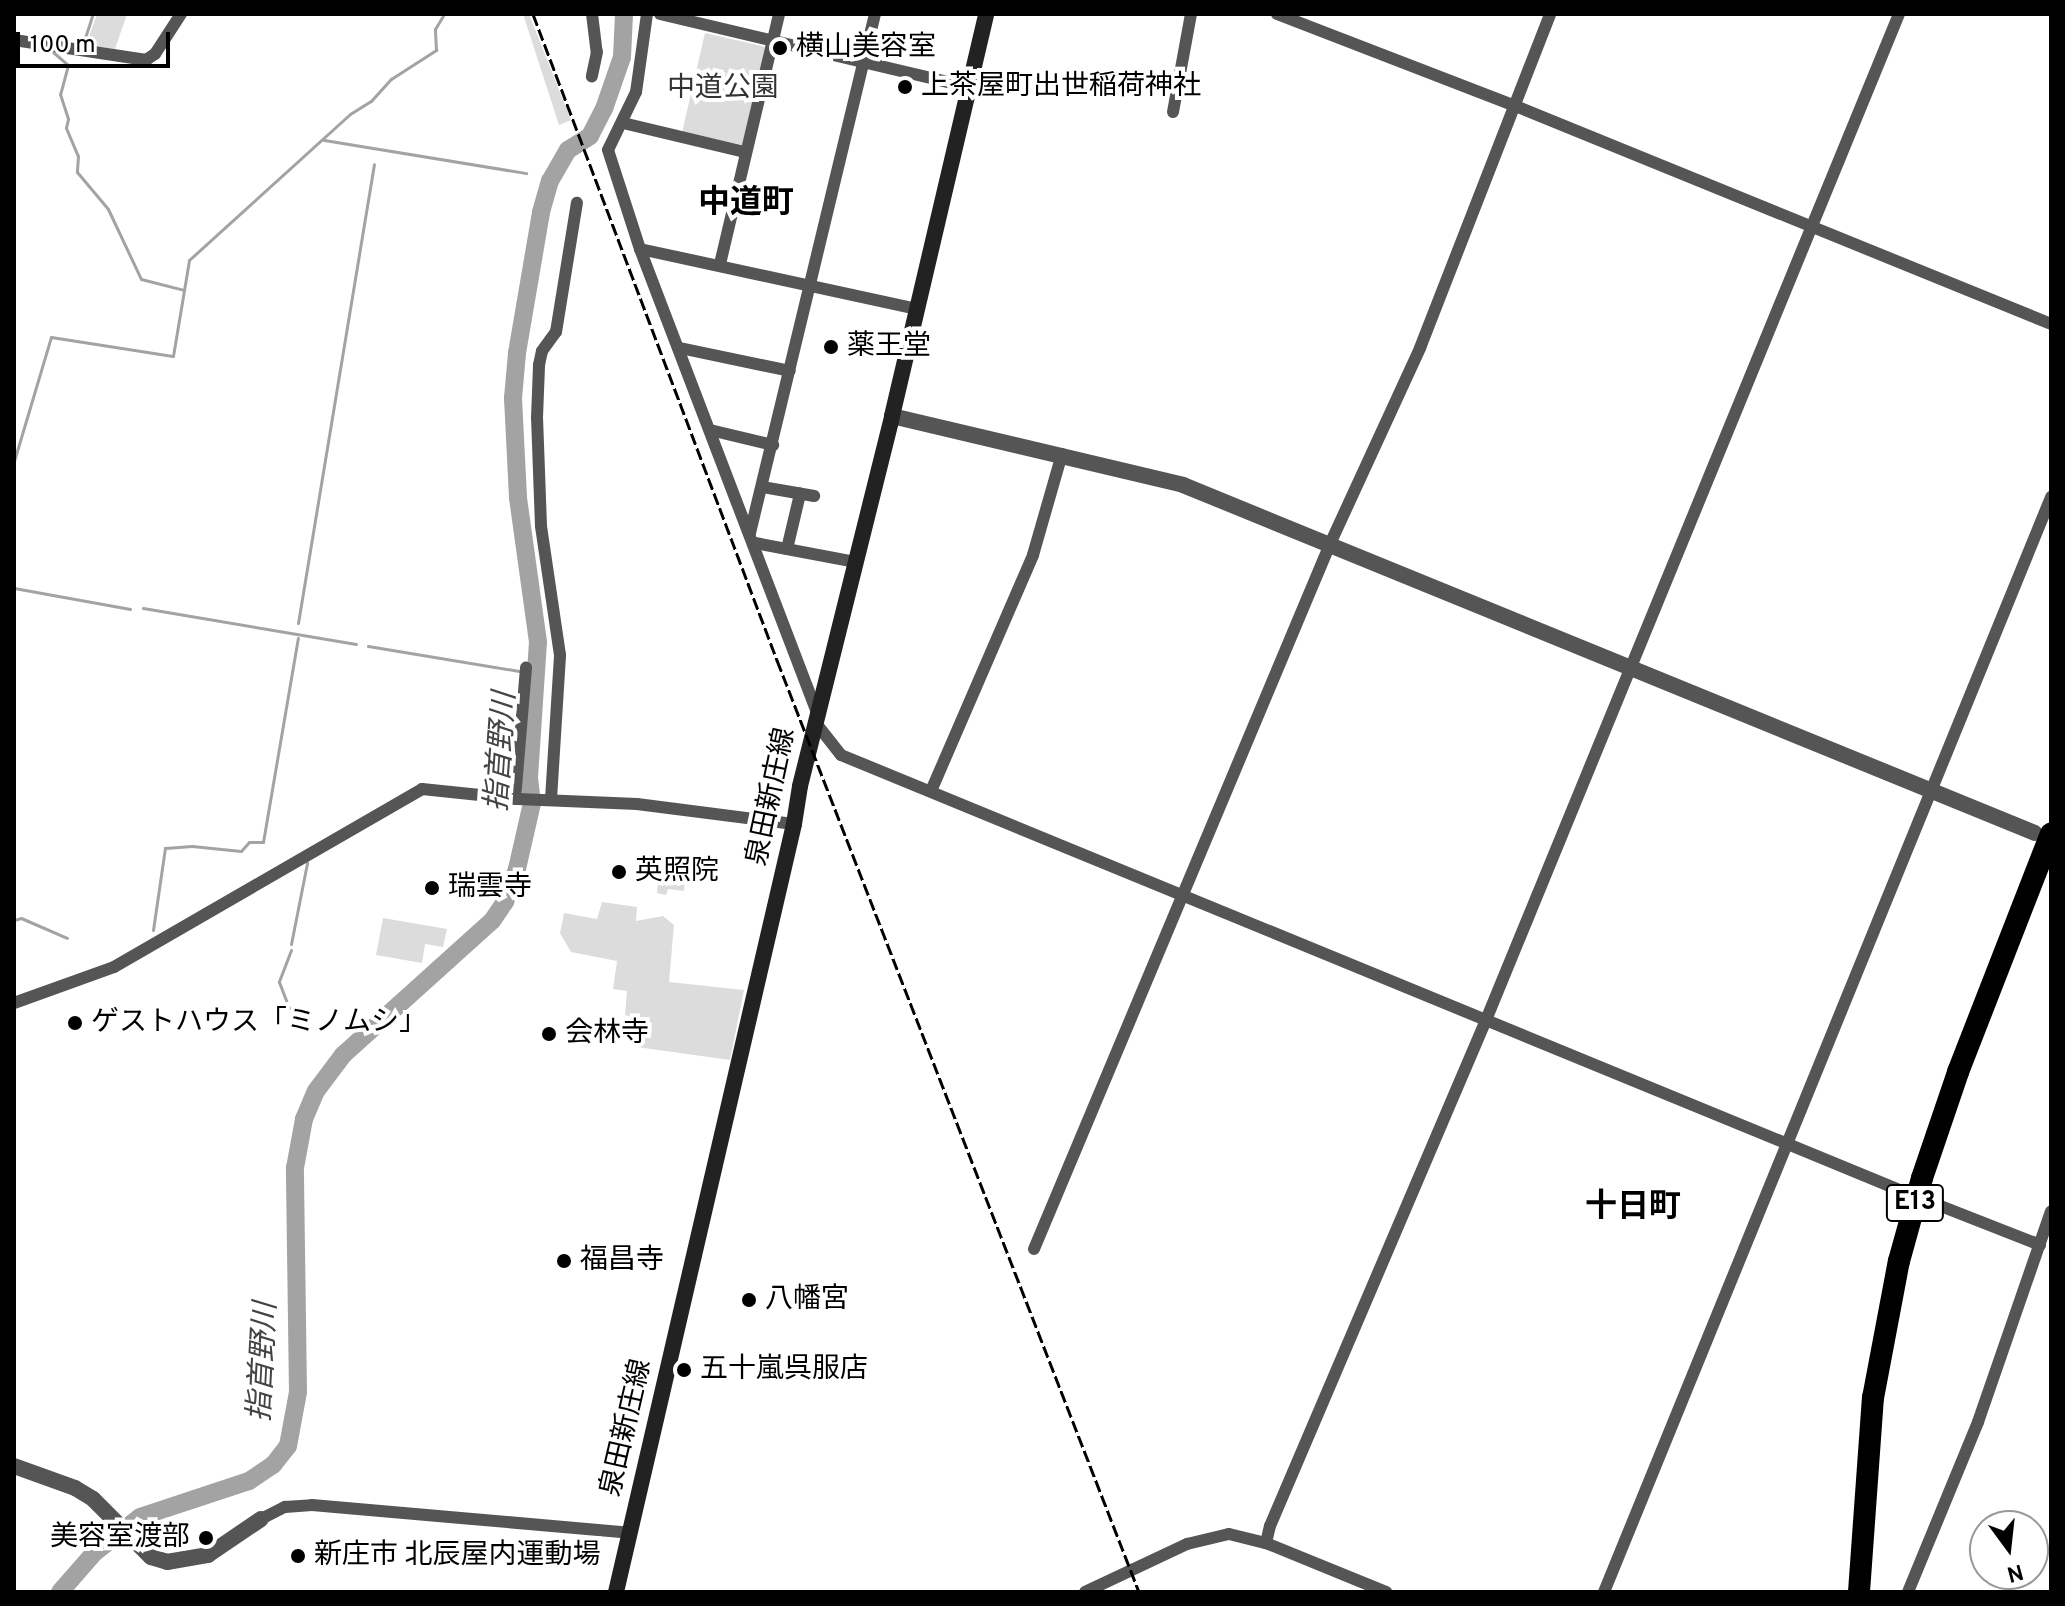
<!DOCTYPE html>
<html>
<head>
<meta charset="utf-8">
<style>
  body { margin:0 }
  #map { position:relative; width:2065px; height:1606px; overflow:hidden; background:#fff; font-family:Overpass,"Noto Sans JP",sans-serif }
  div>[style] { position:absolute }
  .green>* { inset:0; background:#dcdcdc; transform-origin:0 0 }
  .stream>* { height:3px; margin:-1.5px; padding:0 1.5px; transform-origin:1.5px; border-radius:1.5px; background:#a3a3a3 }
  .river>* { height:18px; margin:-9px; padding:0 9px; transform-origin:9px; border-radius:9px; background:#a3a3a3 }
  .minor>* { height:12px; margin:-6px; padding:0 6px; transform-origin:6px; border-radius:6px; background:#555 }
  .tertiary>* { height:16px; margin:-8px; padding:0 8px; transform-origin:8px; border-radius:8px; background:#555 }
  .secondary>* { height:16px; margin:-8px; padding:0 8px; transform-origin:8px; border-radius:8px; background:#222 }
  .motorway>* { height:22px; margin:-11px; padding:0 11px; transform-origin:11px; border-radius:11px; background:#000 }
  .rail>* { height:3px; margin-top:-1.5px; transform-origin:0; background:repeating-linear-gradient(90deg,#000 0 12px,transparent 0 16px) }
  .dots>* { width:22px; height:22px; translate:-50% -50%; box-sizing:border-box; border:4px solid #fff; border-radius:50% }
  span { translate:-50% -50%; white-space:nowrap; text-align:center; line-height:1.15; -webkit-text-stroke:8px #fff; paint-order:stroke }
  .shield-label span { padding:2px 6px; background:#fff; border:2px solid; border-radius:6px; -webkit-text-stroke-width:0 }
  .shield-label { font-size:26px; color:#000; font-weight:700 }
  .poi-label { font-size:28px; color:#000 }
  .left { translate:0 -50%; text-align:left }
  .right { translate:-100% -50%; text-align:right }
  .park-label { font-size:28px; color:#333 }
  .street-label { font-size:28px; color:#000 }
  .water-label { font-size:30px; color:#444; font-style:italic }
  .quarter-label { font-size:32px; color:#000; font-weight:700 }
  .frame { position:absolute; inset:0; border:16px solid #000; pointer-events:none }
  .north { position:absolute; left:1969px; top:1510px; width:80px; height:80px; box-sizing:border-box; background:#fff; border:2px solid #999; border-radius:50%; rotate:165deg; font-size:22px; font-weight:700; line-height:32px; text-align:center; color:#000 }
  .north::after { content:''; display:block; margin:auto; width:28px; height:36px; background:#000; clip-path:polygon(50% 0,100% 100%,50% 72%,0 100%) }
  .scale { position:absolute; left:16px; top:32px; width:154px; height:36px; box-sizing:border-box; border:4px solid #000; border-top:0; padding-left:10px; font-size:24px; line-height:28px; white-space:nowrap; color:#000; -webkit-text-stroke:6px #fff; paint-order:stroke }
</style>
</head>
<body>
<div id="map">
  <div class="green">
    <i style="clip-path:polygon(97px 14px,127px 14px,115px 49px,86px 45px)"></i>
    <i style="clip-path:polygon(523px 14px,529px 14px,571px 120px,559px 125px)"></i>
    <i style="left:705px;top:33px;width:62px;height:101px;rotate:13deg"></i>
    <i style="clip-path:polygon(660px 862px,686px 865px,684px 891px,668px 889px,666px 895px,657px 893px)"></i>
    <i style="clip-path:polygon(602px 902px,637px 907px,636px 921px,663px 916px,674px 925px,669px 982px,744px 990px,730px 1060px,637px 1047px,640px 1020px,625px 1015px,627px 991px,613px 989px,617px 961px,571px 952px,560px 933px,564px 913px,597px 919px)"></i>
    <i style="clip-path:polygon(383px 918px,447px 929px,443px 947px,425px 944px,422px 963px,376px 955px)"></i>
  </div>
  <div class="stream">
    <i style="left:83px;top:44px;width:32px;rotate:-72deg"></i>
    <i style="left:53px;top:52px;width:20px;rotate:41deg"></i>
    <i style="left:68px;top:65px;width:30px;rotate:105deg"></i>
    <i style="left:60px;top:94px;width:26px;rotate:72deg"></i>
    <i style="left:68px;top:119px;width:9px;rotate:103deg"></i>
    <i style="left:66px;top:128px;width:30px;rotate:67deg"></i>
    <i style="left:78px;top:156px;width:16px;rotate:94deg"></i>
    <i style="left:77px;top:172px;width:48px;rotate:50deg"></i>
    <i style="left:108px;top:209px;width:77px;rotate:64.8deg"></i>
    <i style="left:141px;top:279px;width:44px;rotate:14.3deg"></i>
    <i style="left:324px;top:140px;width:205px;rotate:9.3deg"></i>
    <i style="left:14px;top:461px;width:129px;rotate:-73.4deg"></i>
    <i style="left:51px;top:337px;width:123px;rotate:8.9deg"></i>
    <i style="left:173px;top:356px;width:97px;rotate:-80.5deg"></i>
    <i style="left:189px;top:260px;width:217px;rotate:-42.2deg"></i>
    <i style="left:350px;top:114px;width:25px;rotate:-32deg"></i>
    <i style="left:371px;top:101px;width:30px;rotate:-48deg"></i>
    <i style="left:391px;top:79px;width:54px;rotate:-32.8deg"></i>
    <i style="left:436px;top:50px;width:21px;rotate:-93deg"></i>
    <i style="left:435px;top:29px;width:17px;rotate:-59deg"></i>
    <i style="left:14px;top:588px;width:118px;rotate:10.3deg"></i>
    <i style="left:143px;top:608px;width:216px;rotate:9.6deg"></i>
    <i style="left:298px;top:623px;width:465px;rotate:-80.6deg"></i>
    <i style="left:368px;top:646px;width:153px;rotate:9.4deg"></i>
    <i style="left:14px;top:920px;width:7px;rotate:-16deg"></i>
    <i style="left:21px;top:918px;width:50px;rotate:23.5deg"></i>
    <i style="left:153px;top:930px;width:83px;rotate:-81.7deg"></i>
    <i style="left:165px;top:848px;width:27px;rotate:-4deg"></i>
    <i style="left:192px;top:846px;width:49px;rotate:5.8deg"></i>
    <i style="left:241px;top:851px;width:12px;rotate:-48deg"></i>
    <i style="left:249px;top:842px;width:14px"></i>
    <i style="left:263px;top:842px;width:207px;rotate:-80.3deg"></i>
    <i style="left:291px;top:944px;width:83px;rotate:-78.8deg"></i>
    <i style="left:291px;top:950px;width:34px;rotate:111deg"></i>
    <i style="left:279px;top:982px;width:33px;rotate:69deg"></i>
  </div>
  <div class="river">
    <i style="left:60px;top:1592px;width:52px;rotate:-48.9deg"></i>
    <i style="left:94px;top:1553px;width:58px;rotate:-38deg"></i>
    <i style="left:140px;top:1517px;width:115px;rotate:-18.3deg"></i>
    <i style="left:249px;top:1481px;width:29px;rotate:-34deg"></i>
    <i style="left:273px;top:1465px;width:24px;rotate:-52deg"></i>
    <i style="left:288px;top:1446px;width:55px;rotate:-79.5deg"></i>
    <i style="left:298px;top:1392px;width:224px;rotate:-90.8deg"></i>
    <i style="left:295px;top:1168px;width:50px;rotate:-79.6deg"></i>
    <i style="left:304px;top:1119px;width:30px;rotate:-67deg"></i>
    <i style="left:316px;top:1091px;width:45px;rotate:-53.1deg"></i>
    <i style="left:343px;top:1055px;width:200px;rotate:-42deg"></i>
    <i style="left:492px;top:921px;width:23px;rotate:-56deg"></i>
    <i style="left:505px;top:902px;width:35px;rotate:-70deg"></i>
    <i style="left:517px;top:869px;width:68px;rotate:-77.2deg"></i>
    <i style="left:532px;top:803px;width:26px;rotate:-97deg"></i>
    <i style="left:529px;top:777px;width:135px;rotate:-86.2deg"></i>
    <i style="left:538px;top:642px;width:146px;rotate:-97.9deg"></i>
    <i style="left:518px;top:497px;width:99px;rotate:-92.9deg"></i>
    <i style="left:513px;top:398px;width:45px;rotate:-84.9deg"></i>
    <i style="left:517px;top:353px;width:143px;rotate:-80.3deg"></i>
    <i style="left:541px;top:212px;width:32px;rotate:-74deg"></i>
    <i style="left:550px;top:181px;width:36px;rotate:-60deg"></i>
    <i style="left:568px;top:150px;width:26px;rotate:-32deg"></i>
    <i style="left:590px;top:136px;width:30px;rotate:-63deg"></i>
    <i style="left:604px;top:109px;width:55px;rotate:-70.9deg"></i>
    <i style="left:622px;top:57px;width:43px;rotate:-87.3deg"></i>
  </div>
  <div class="minor">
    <i style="left:592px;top:14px;width:38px;rotate:83deg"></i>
    <i style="left:597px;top:52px;width:25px;rotate:102deg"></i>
    <i style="left:647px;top:14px;width:79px;rotate:98deg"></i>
    <i style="left:636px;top:92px;width:64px;rotate:115.8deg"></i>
    <i style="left:608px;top:150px;width:104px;rotate:72.1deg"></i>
    <i style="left:640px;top:249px;width:497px;rotate:69.1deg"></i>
    <i style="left:660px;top:14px;width:318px;rotate:13.3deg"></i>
    <i style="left:1277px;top:14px;width:253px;rotate:21.1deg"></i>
    <i style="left:1513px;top:105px;width:581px;rotate:22.15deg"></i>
    <i style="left:14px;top:40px;width:134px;rotate:8.6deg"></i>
    <i style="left:146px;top:60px;width:11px;rotate:-34deg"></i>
    <i style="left:155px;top:54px;width:48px;rotate:-57deg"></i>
    <i style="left:1173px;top:112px;width:100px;rotate:-79.6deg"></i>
    <i style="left:623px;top:123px;width:125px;rotate:13.4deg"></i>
    <i style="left:640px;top:249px;width:284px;rotate:12.2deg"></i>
    <i style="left:720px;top:264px;width:257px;rotate:-76.7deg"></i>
    <i style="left:680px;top:348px;width:112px;rotate:11.8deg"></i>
    <i style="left:710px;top:430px;width:65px;rotate:13.4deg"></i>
    <i style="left:762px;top:487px;width:53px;rotate:9.8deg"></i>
    <i style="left:750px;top:533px;width:534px;rotate:-76.46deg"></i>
    <i style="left:755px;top:543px;width:103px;rotate:10.7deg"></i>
    <i style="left:787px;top:549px;width:57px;rotate:-76.7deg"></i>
    <i style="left:815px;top:722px;width:42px;rotate:51.8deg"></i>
    <i style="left:841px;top:755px;width:1142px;rotate:22.34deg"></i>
    <i style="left:931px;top:791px;width:257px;rotate:-66.6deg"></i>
    <i style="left:1033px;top:555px;width:105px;rotate:-74deg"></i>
    <i style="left:515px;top:799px;width:132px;rotate:-85.2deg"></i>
    <i style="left:551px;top:799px;width:144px;rotate:-86.4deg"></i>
    <i style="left:560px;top:655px;width:130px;rotate:-98.4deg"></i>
    <i style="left:541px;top:526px;width:108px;rotate:-92.1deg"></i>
    <i style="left:537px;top:418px;width:53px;rotate:-87.8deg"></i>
    <i style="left:539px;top:365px;width:14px;rotate:-78deg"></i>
    <i style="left:542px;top:351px;width:24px;rotate:-54deg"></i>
    <i style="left:556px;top:332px;width:131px;rotate:-80.8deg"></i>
    <i style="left:14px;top:1003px;width:106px;rotate:-19.8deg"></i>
    <i style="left:114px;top:967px;width:356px;rotate:-30deg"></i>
    <i style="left:422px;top:789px;width:97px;rotate:5.9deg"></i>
    <i style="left:518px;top:799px;width:119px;rotate:2.4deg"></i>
    <i style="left:637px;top:804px;width:158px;rotate:7.3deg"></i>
    <i style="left:1933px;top:1203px;width:115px;rotate:21.4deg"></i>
    <i style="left:1034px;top:1249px;width:765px;rotate:-67.22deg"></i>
    <i style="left:1330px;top:544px;width:216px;rotate:-65.3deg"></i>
    <i style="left:1420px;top:348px;width:358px;rotate:-68.7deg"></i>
    <i style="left:261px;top:1519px;width:27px;rotate:-27deg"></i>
    <i style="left:285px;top:1507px;width:27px;rotate:-4deg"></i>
    <i style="left:312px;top:1505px;width:319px;rotate:5deg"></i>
    <i style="left:1266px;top:1543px;width:17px;rotate:-77deg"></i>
    <i style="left:1270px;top:1526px;width:550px;rotate:-66.88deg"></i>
    <i style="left:1486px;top:1020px;width:1087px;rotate:-67.68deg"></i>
    <i style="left:1085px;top:1592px;width:113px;rotate:-25.2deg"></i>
    <i style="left:1187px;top:1544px;width:43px;rotate:-13.4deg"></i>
    <i style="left:1229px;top:1534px;width:38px;rotate:14deg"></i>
    <i style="left:1266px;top:1543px;width:130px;rotate:22.2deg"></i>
    <i style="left:1604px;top:1592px;width:1183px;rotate:-67.79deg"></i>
    <i style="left:1908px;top:1592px;width:184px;rotate:-67.6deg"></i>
    <i style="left:1978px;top:1422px;width:223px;rotate:-70.9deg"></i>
  </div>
  <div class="tertiary">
    <i style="left:892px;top:416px;width:299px;rotate:13.3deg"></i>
    <i style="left:1183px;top:485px;width:920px;rotate:22.22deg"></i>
    <i style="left:14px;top:1466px;width:65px;rotate:19.8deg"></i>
    <i style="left:75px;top:1488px;width:21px;rotate:31deg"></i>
    <i style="left:93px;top:1499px;width:82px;rotate:45deg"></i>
    <i style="left:151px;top:1557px;width:17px;rotate:17deg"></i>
    <i style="left:167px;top:1562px;width:42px;rotate:-9.7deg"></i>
    <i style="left:208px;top:1555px;width:64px;rotate:-34.2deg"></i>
  </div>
  <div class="secondary">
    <i style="left:616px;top:1592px;width:788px;rotate:-76.95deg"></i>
    <i style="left:794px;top:824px;width:38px;rotate:-81deg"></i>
    <i style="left:800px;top:786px;width:381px;rotate:-76deg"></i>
    <i style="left:892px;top:416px;width:413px;rotate:-76.8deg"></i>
  </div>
  <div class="motorway">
    <i style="left:1859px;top:1592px;width:195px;rotate:-85.9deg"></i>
    <i style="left:1873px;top:1398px;width:139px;rotate:-79.3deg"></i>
    <i style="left:1899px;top:1261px;width:86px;rotate:-74.5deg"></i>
    <i style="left:1922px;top:1178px;width:112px;rotate:-71.2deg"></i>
    <i style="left:1958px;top:1072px;width:256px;rotate:-68.7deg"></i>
  </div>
  <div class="rail">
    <i style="left:533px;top:14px;width:691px;rotate:69.31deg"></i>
    <i style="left:777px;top:660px;width:1000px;rotate:68.77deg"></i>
  </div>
  <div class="dots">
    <i style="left:780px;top:48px;background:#000"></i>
    <i style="left:905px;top:87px;background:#000"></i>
    <i style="left:831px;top:347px;background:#000"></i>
    <i style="left:619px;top:872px;background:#000"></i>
    <i style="left:432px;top:888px;background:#000"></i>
    <i style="left:75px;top:1023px;background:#000"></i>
    <i style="left:549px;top:1034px;background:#000"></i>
    <i style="left:564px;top:1261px;background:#000"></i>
    <i style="left:749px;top:1300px;background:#000"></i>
    <i style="left:684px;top:1370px;background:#000"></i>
    <i style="left:206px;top:1538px;background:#000"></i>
    <i style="left:298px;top:1556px;background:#000"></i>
  </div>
  <div class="shield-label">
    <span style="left:1915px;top:1203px">E13</span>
  </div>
  <div class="poi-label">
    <span class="left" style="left:796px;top:48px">横山美容室</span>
    <span class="left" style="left:921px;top:87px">上茶屋町出世稲荷神社</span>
    <span class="left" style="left:847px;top:347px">薬王堂</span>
    <span class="left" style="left:635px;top:872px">英照院</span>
    <span class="left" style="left:448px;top:888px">瑞雲寺</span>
    <span class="left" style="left:91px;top:1023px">ゲストハウス「ミノムシ」</span>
    <span class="left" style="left:565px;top:1034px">会林寺</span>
    <span class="left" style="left:580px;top:1261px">福昌寺</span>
    <span class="left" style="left:765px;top:1300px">八幡宮</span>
    <span class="left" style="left:700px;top:1370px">五十嵐呉服店</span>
    <span class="right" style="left:190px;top:1538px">美容室渡部</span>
    <span class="left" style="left:314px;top:1556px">新庄市 北辰屋内運動場</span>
  </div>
  <div class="park-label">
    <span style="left:723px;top:89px">中道公園</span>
  </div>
  <div class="street-label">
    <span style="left:772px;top:797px;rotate:-78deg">泉田新庄線</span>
    <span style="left:627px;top:1428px;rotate:-77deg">泉田新庄線</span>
  </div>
  <div class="water-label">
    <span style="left:503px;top:752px;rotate:-86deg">指首野川</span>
    <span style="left:265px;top:1362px;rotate:-87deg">指首野川</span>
  </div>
  <div class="quarter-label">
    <span style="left:746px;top:204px">中道町</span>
    <span style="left:1633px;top:1208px">十日町</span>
  </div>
  <div class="frame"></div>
  <div class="north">N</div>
  <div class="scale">100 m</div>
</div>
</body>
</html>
